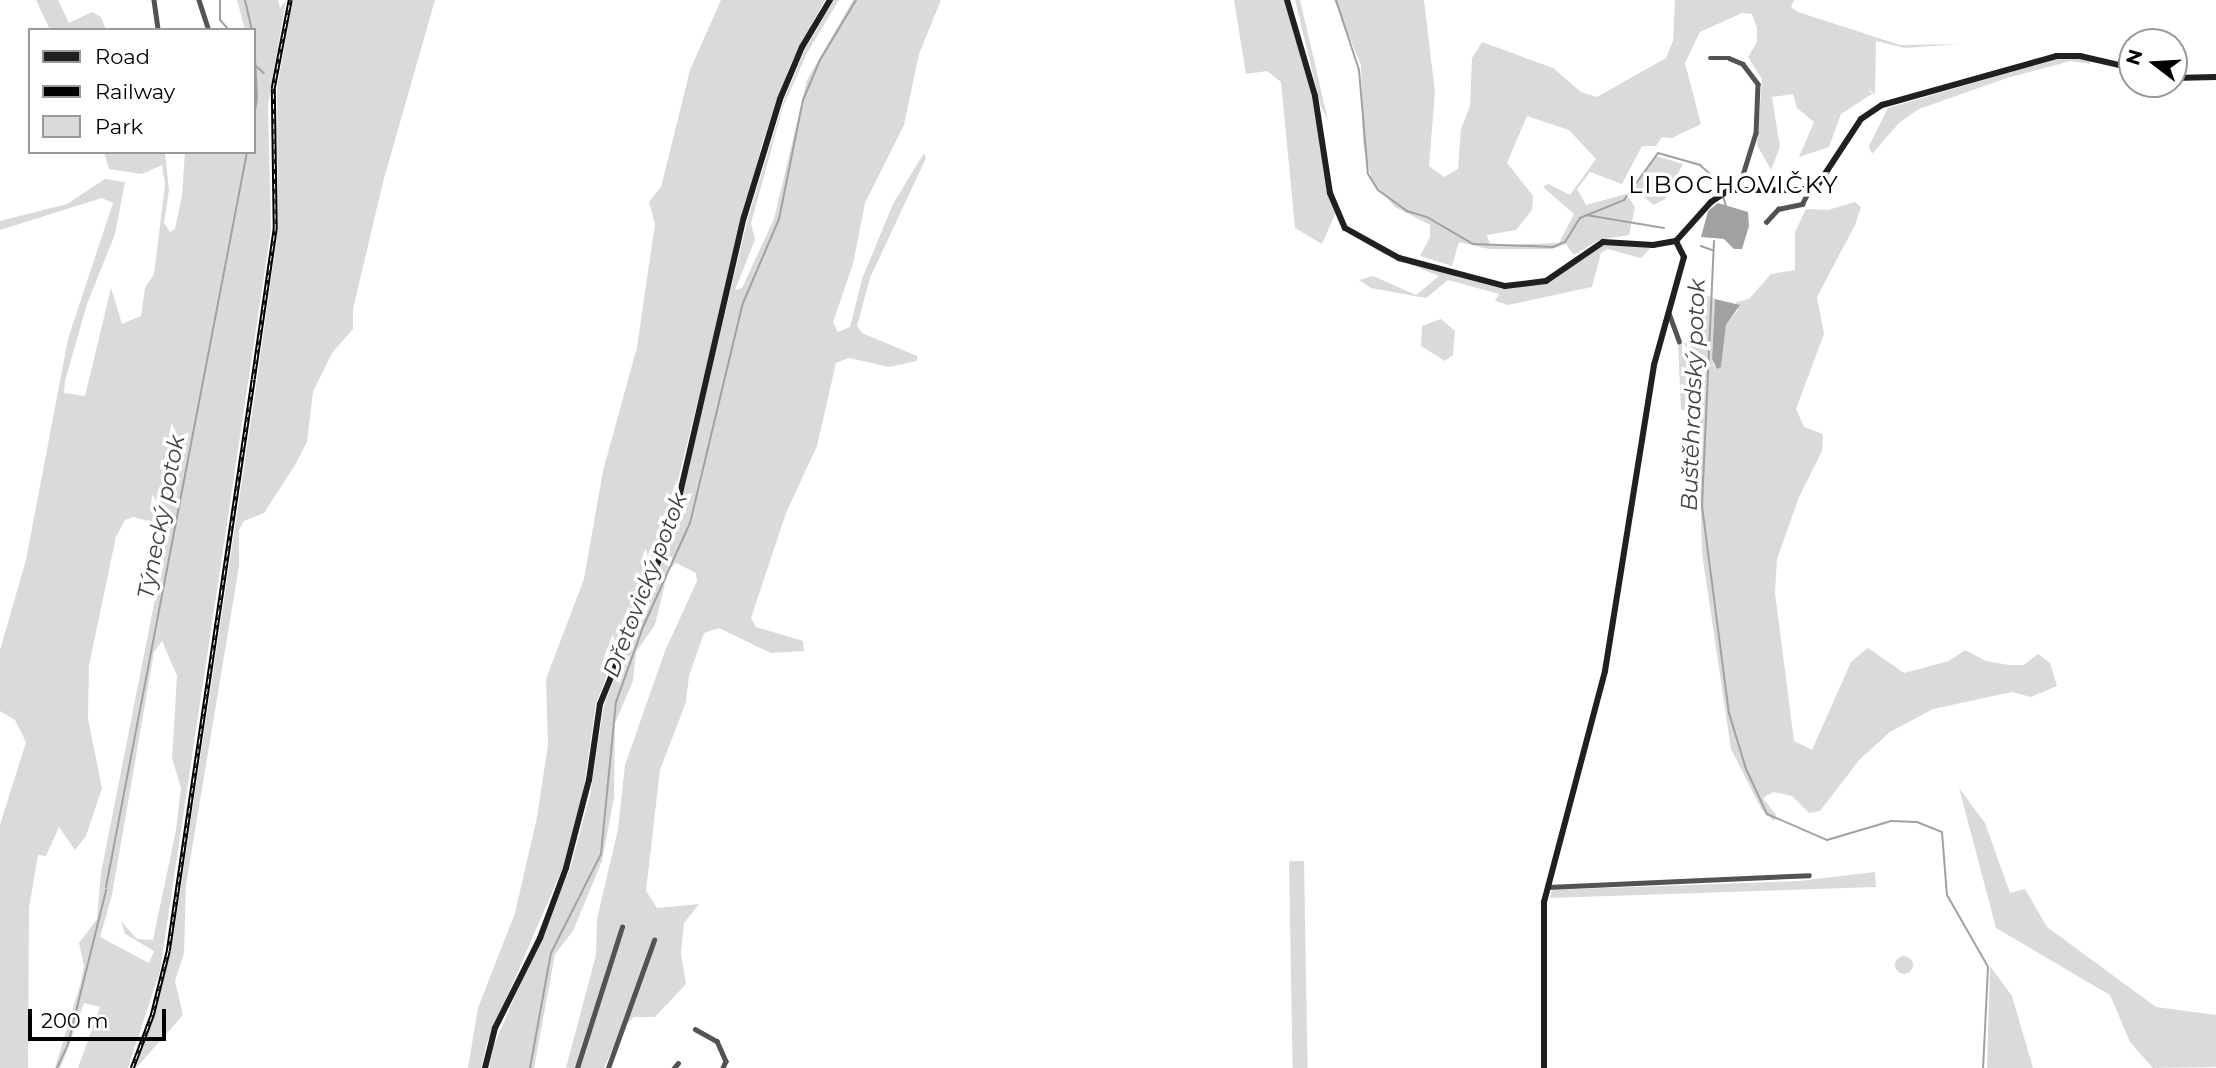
<!DOCTYPE html>
<html>
<head>
<meta charset="utf-8">
<style>
  body { margin:0 }
  #map { position:relative; width:2216px; height:1068px; overflow:hidden; background:#fff; font-family:Montserrat,sans-serif }
  div>[style] { position:absolute }
  .green>* { inset:0; background:#dadada; transform-origin:0 0 }
  .round { border-radius:50% }
  .water>* { inset:0; background:#a1a1a1 }
  .stream>* { height:2px; margin:-1px; padding:0 1px; transform-origin:1px; border-radius:1px; background:#a1a1a1 }
  .street>* { height:4.5px; margin:-2.25px; padding:0 2.25px; transform-origin:2.25px; border-radius:2.25px; background:#535353 }
  .secondary>* { height:6px; margin:-3px; padding:0 3px; transform-origin:3px; border-radius:3px; background:#202020 }
  .rail>* { height:4.5px; margin-top:-2.25px; transform-origin:0; background:repeating-linear-gradient(90deg,#fff 0 5px,#000 0 10px); box-sizing:border-box; border-block:2px solid #000 }
  span { translate:-50% -50%; white-space:nowrap; text-align:center; line-height:1.15; -webkit-text-stroke:7px #fff; paint-order:stroke }
  .water-label { font-size:23px; color:#424242; font-style:italic }
  .quarter-label { font-size:24px; color:#000; letter-spacing:2px }
  .legend { position:absolute; left:28px; top:28px; width:228px; height:126px; box-sizing:border-box; background:#fff; border:2px solid #999; margin:0; padding:9px 12px; list-style:none; font-size:21px; color:#000 }
  .legend li { display:flex; align-items:center; gap:14px; height:35px }
  .legend b { width:35px; border:2px solid #999 }
  .north { position:absolute; left:2118px; top:28px; width:70px; height:70px; box-sizing:border-box; background:#fff; border:2px solid #999; border-radius:50%; rotate:287deg; font-size:19px; font-weight:700; line-height:28px; text-align:center; color:#000 }
  .north::after { content:''; display:block; margin:auto; width:24px; height:32px; background:#000; clip-path:polygon(50% 0,100% 100%,50% 72%,0 100%) }
  .scale { position:absolute; left:28px; top:1009px; width:138px; height:32px; box-sizing:border-box; border:4px solid #000; border-top:0; padding-left:9px; font-size:21px; line-height:24px; white-space:nowrap; color:#000; -webkit-text-stroke:5px #fff; paint-order:stroke }
</style>
</head>
<body>
<div id="map">
  <div class="green">
    <i style="clip-path:polygon(36px 0,58px 0,69px 23px,92px 12px,101px 17px,106px 30px,50px 30px)"></i>
    <i style="clip-path:polygon(evenodd,237px 0,278px 0,280px 8px,286px 0,268px 105px,271px 229px,160px 971px,128px 1068px,78px 1068px,100px 1007px,84px 1003px,66px 1054px,60px 1068px,55px 1068px,80px 985px,84px 966px,79px 943px,97px 919px,101px 873px,164px 553px,166px 526px,133px 517px,125px 520px,116px 537px,89px 665px,88px 719px,102px 788px,86px 836px,75px 850px,59px 827px,46px 856px,38px 855px,29px 908px,28px 1068px,0 1068px,0 825px,26px 742px,15px 720px,0 711px,0 650px,26px 560px,68px 339px,113px 203px,102px 198px,0 230px,0 221px,67px 204px,105px 179px,125px 182px,115px 234px,87px 304px,65px 381px,64px 393px,85px 396px,111px 288px,122px 324px,141px 316px,145px 288px,154px 274px,165px 185px,162px 165px,142px 174px,109px 169px,104px 152px,165px 152px,169px 190px,164px 223px,170px 232px,175px 229px,182px 195px,185px 152px,254px 152px,254px 30px,245px 30px,237px 0,162px 641px,177px 676px,172px 758px,181px 788px,176px 830px,153px 940px,137px 939px,121px 921px,125px 934px,154px 951px,149px 963px,100px 937px,112px 895px,154px 652px,162px 641px)"></i>
    <i style="clip-path:polygon(293px 0,435px 0,383px 182px,353px 309px,353px 329px,332px 353px,313px 392px,307px 442px,295px 465px,264px 513px,244px 521px,239px 530px,239px 566px,186px 885px,184px 953px,175px 981px,183px 1015px,136px 1068px,171px 952px,257px 380px,278px 229px,277px 88px)"></i>
    <i style="clip-path:polygon(721px 0,825px 0,790px 65px,762px 144px,668px 520px,596px 703px,583px 794px,563px 867px,487px 1043px,481px 1068px,468px 1068px,478px 1008px,515px 913px,537px 817px,548px 745px,546px 679px,584px 579px,603px 471px,637px 347px,655px 224px,649px 202px,661px 187px,690px 70px)"></i>
    <i style="clip-path:polygon(834px 0,839px 0,807px 53px,783px 107px,751px 223px,755px 240px,735px 290px,742px 288px,774px 219px,807px 80px,853px 0,941px 0,919px 54px,904px 125px,865px 203px,853px 264px,833px 322px,838px 332px,850px 327px,862px 279px,893px 204px,924px 153px,926px 158px,870px 278px,857px 326px,862px 333px,917px 356px,917px 361px,889px 367px,849px 358px,836px 363px,817px 446px,786px 513px,751px 618px,756px 627px,803px 641px,804px 651px,771px 653px,719px 628px,704px 633px,689px 676px,686px 702px,660px 770px,646px 891px,657px 908px,699px 904px,684px 923px,681px 954px,686px 984px,655px 1017px,634px 1017px,622px 1028px,604px 1068px,566px 1068px,596px 955px,597px 919px,618px 829px,625px 765px,665px 651px,697px 581px,696px 573px,676px 563px,668px 571px,655px 625px,636px 652px,633px 681px,615px 723px,614px 798px,602px 861px,573px 931px,555px 954px,534px 1068px,489px 1068px,494px 1045px,570px 869px,590px 795px,604px 705px,675px 522px,748px 218px,784px 100px,805px 49px)"></i>
    <i style="clip-path:polygon(1234px 0,1287px 0,1315px 96px,1336px 212px,1322px 244px,1295px 228px,1281px 82px,1267px 71px,1246px 74px)"></i>
    <i style="clip-path:polygon(1295px 0,1300px 0,1328px 120px,1321px 107px)"></i>
    <i style="clip-path:polygon(evenodd,1334px 0,1424px 0,1435px 92px,1429px 166px,1444px 177px,1458px 169px,1461px 129px,1470px 106px,1472px 58px,1482px 42px,1553px 68px,1581px 92px,1597px 97px,1666px 58px,1673px 41px,1675px 0,1794px 0,1791px 7px,1798px 12px,1900px 45px,1960px 44px,1905px 48px,1876px 41px,1875px 95px,1868px 88px,1872px 94px,1841px 114px,1829px 147px,1799px 157px,1814px 122px,1797px 108px,1793px 94px,1772px 97px,1780px 147px,1771px 170px,1757px 145px,1762px 79px,1748px 57px,1757px 42px,1757px 28px,1752px 14px,1742px 13px,1700px 32px,1685px 63px,1701px 124px,1672px 138px,1662px 137px,1656px 146px,1642px 146px,1622px 184px,1590px 172px,1577px 189px,1586px 205px,1626px 194px,1635px 207px,1629px 235px,1599px 240px,1574px 255px,1566px 244px,1552px 249px,1489px 249px,1459px 242px,1452px 266px,1420px 256px,1430px 237px,1430px 225px,1395px 207px,1372px 181px,1363px 144px,1361px 65px,1334px 0,1527px 116px,1569px 130px,1596px 159px,1570px 195px,1548px 184px,1543px 187px,1574px 214px,1559px 243px,1490px 245px,1487px 235px,1516px 230px,1532px 210px,1533px 196px,1507px 163px,1527px 116px)"></i>
    <i style="clip-path:polygon(2062px 57px,2090px 60px,2090px 64px,2071px 61px,2007px 78px,1919px 109px,1899px 123px,1872px 154px,1869px 146px,1888px 108px)"></i>
    <i style="clip-path:polygon(1656px 156px,1683px 164px,1665px 199px,1654px 205px,1633px 189px)"></i>
    <i style="clip-path:polygon(1855px 202px,1861px 207px,1855px 225px,1817px 297px,1824px 334px,1796px 409px,1804px 427px,1823px 434px,1822px 451px,1799px 497px,1777px 559px,1775px 593px,1794px 741px,1812px 750px,1851px 662px,1868px 648px,1904px 673px,1949px 661px,1965px 650px,1986px 661px,2009px 665px,2024px 665px,2038px 654px,2050px 663px,2057px 686px,2031px 697px,2012px 692px,1933px 709px,1890px 732px,1860px 759px,1820px 811px,1809px 813px,1792px 796px,1773px 792px,1763px 798px,1776px 815px,1774px 821px,1762px 810px,1731px 749px,1702px 553px,1698px 416px,1681px 409px,1678px 342px,1692px 344px,1706px 295px,1715px 299px,1712px 359px,1714px 366px,1721px 367px,1726px 325px,1738px 310px,1736px 302px,1749px 299px,1771px 274px,1795px 270px,1795px 232px,1806px 209px,1828px 210px)"></i>
    <i style="clip-path:polygon(1346px 231px,1399px 258px,1505px 286px,1546px 281px,1603px 242px,1653px 245px,1641px 258px,1607px 249px,1601px 253px,1592px 287px,1508px 305px,1495px 301px,1499px 294px,1448px 280px,1426px 298px,1371px 288px,1359px 280px,1373px 276px,1416px 295px,1439px 276px,1382px 253px)"></i>
    <i style="clip-path:polygon(1441px 319px,1455px 331px,1453px 355px,1445px 361px,1421px 346px,1422px 326px)"></i>
    <i style="clip-path:polygon(1959px 788px,1985px 823px,2010px 893px,2025px 889px,2047px 927px,2156px 1007px,2216px 1015px,2216px 1067px,2153px 1068px,2130px 1042px,2110px 995px,1996px 928px)"></i>
    <i style="left:1304px;top:861px;width:207px;height:15px;rotate:89deg"></i>
    <i style="clip-path:polygon(1875px 872px,1876px 887px,1550px 898px,1552px 890px,1799px 881px)"></i>
    <i class="round" style="left:1895px;top:956px;width:18px;height:18px"></i>
    <i style="clip-path:polygon(1990px 966px,2012px 996px,2033px 1068px,1987px 1068px)"></i>
  </div>
  <div class="water">
    <i style="clip-path:polygon(1718px 203px,1748px 212px,1749px 226px,1742px 249px,1734px 249px,1724px 239px,1701px 237px,1708px 211px)"></i>
    <i style="clip-path:polygon(1715px 299px,1740px 305px,1726px 325px,1721px 367px,1717px 369px,1712px 359px)"></i>
  </div>
  <div class="stream">
    <i style="left:220px;top:0;width:20px;rotate:90deg"></i>
    <i style="left:220px;top:20px;width:13px;rotate:48deg"></i>
    <i style="left:245px;top:0;width:31px;rotate:77deg"></i>
    <i style="left:1336px;top:0;width:74px;rotate:71.8deg"></i>
    <i style="left:1359px;top:70px;width:104px;rotate:85.1deg"></i>
    <i style="left:1368px;top:174px;width:19px;rotate:58deg"></i>
    <i style="left:1378px;top:190px;width:36px;rotate:36deg"></i>
    <i style="left:1407px;top:211px;width:21px;rotate:17deg"></i>
    <i style="left:1427px;top:217px;width:53px;rotate:30.4deg"></i>
    <i style="left:1473px;top:244px;width:80px;rotate:2.1deg"></i>
    <i style="left:1553px;top:247px;width:13px;rotate:-23deg"></i>
    <i style="left:1565px;top:242px;width:28px;rotate:-58deg"></i>
    <i style="left:1580px;top:218px;width:48px;rotate:-22.2deg"></i>
    <i style="left:1624px;top:200px;width:58px;rotate:-54.1deg"></i>
    <i style="left:1658px;top:153px;width:44px;rotate:15.9deg"></i>
    <i style="left:1700px;top:165px;width:25px;rotate:42deg"></i>
    <i style="left:1719px;top:182px;width:25px;rotate:74deg"></i>
    <i style="left:254px;top:38px;width:60px;rotate:87.1deg"></i>
    <i style="left:257px;top:98px;width:18px;rotate:99deg"></i>
    <i style="left:257px;top:67px;width:9px;rotate:41deg"></i>
    <i style="left:1586px;top:215px;width:79px;rotate:9.5deg"></i>
    <i style="left:1714px;top:241px;width:265px;rotate:92.6deg"></i>
    <i style="left:1702px;top:506px;width:209px;rotate:82.6deg"></i>
    <i style="left:1729px;top:713px;width:59px;rotate:73.1deg"></i>
    <i style="left:1746px;top:769px;width:50px;rotate:65deg"></i>
    <i style="left:1767px;top:814px;width:65px;rotate:23.4deg"></i>
    <i style="left:1827px;top:840px;width:67px;rotate:-16.5deg"></i>
    <i style="left:1891px;top:821px;width:26px;rotate:2deg"></i>
    <i style="left:1917px;top:822px;width:27px;rotate:22deg"></i>
    <i style="left:1942px;top:832px;width:63px;rotate:85.5deg"></i>
    <i style="left:1947px;top:895px;width:83px;rotate:60.3deg"></i>
    <i style="left:1988px;top:967px;width:101px;rotate:92.8deg"></i>
    <i style="left:1701px;top:246px;width:12px;rotate:20deg"></i>
    <i style="left:106px;top:887px;width:748px;rotate:-79.14deg"></i>
    <i style="left:57px;top:1068px;width:26px;rotate:-65deg"></i>
    <i style="left:68px;top:1044px;width:159px;rotate:-76.1deg"></i>
    <i style="left:530px;top:1068px;width:117px;rotate:-79.7deg"></i>
    <i style="left:551px;top:953px;width:111px;rotate:-63.2deg"></i>
    <i style="left:601px;top:854px;width:153px;rotate:-84.4deg"></i>
    <i style="left:616px;top:702px;width:80px;rotate:-70.2deg"></i>
    <i style="left:643px;top:627px;width:114px;rotate:-65.7deg"></i>
    <i style="left:690px;top:523px;width:226px;rotate:-76.5deg"></i>
    <i style="left:743px;top:303px;width:91px;rotate:-66.8deg"></i>
    <i style="left:779px;top:219px;width:121px;rotate:-78.6deg"></i>
    <i style="left:803px;top:100px;width:43px;rotate:-67deg"></i>
    <i style="left:820px;top:60px;width:70px;rotate:-59deg"></i>
  </div>
  <div class="street">
    <i style="left:154px;top:0;width:30px;rotate:82deg"></i>
    <i style="left:199px;top:0;width:32px;rotate:72deg"></i>
    <i style="left:1710px;top:58px;width:19px"></i>
    <i style="left:1729px;top:58px;width:15px;rotate:23deg"></i>
    <i style="left:1743px;top:64px;width:25px;rotate:53deg"></i>
    <i style="left:1758px;top:84px;width:49px;rotate:92.3deg"></i>
    <i style="left:1756px;top:133px;width:58px;rotate:107.2deg"></i>
    <i style="left:1766px;top:222px;width:18px;rotate:-47deg"></i>
    <i style="left:1778px;top:209px;width:25px;rotate:-12deg"></i>
    <i style="left:1802px;top:204px;width:18px;rotate:-63deg"></i>
    <i style="left:1669px;top:313px;width:30px;rotate:70deg"></i>
    <i style="left:1548px;top:887px;width:261px;rotate:-2.6deg"></i>
    <i style="left:695px;top:1029px;width:25px;rotate:29deg"></i>
    <i style="left:717px;top:1041px;width:22px;rotate:66deg"></i>
    <i style="left:726px;top:1061px;width:8px;rotate:113deg"></i>
    <i style="left:577px;top:1068px;width:148px;rotate:-72.3deg"></i>
    <i style="left:608px;top:1068px;width:136px;rotate:-70.2deg"></i>
    <i style="left:674px;top:1068px;width:6px;rotate:-51deg"></i>
  </div>
  <div class="secondary">
    <i style="left:1287px;top:0;width:100px;rotate:73.7deg"></i>
    <i style="left:1315px;top:96px;width:98px;rotate:81.2deg"></i>
    <i style="left:1330px;top:193px;width:38px;rotate:67deg"></i>
    <i style="left:1345px;top:228px;width:62px;rotate:29.1deg"></i>
    <i style="left:1399px;top:258px;width:110px;rotate:14.8deg"></i>
    <i style="left:1505px;top:286px;width:41px;rotate:-7deg"></i>
    <i style="left:1546px;top:281px;width:69px;rotate:-34.4deg"></i>
    <i style="left:1603px;top:242px;width:50px;rotate:3.4deg"></i>
    <i style="left:1653px;top:245px;width:23px;rotate:-10deg"></i>
    <i style="left:1676px;top:241px;width:52px;rotate:-48.1deg"></i>
    <i style="left:1711px;top:202px;width:22px;rotate:-34deg"></i>
    <i style="left:1729px;top:190px;width:71px"></i>
    <i style="left:1800px;top:190px;width:17px;rotate:-13deg"></i>
    <i style="left:1817px;top:186px;width:80px;rotate:-56.7deg"></i>
    <i style="left:1861px;top:119px;width:25px;rotate:-34deg"></i>
    <i style="left:1882px;top:105px;width:181px;rotate:-15.7deg"></i>
    <i style="left:2056px;top:56px;width:24px"></i>
    <i style="left:2080px;top:56px;width:53px;rotate:13deg"></i>
    <i style="left:2174px;top:78px;width:42px;rotate:-1.4deg"></i>
    <i style="left:485px;top:1068px;width:41px;rotate:-76deg"></i>
    <i style="left:495px;top:1028px;width:101px;rotate:-63.4deg"></i>
    <i style="left:540px;top:938px;width:75px;rotate:-69.6deg"></i>
    <i style="left:566px;top:868px;width:91px;rotate:-75.4deg"></i>
    <i style="left:589px;top:780px;width:77px;rotate:-81.8deg"></i>
    <i style="left:600px;top:704px;width:190px;rotate:-67.8deg"></i>
    <i style="left:672px;top:528px;width:319px;rotate:-77deg"></i>
    <i style="left:744px;top:217px;width:123px;rotate:-73deg"></i>
    <i style="left:780px;top:99px;width:56px;rotate:-67.1deg"></i>
    <i style="left:802px;top:47px;width:55px;rotate:-59.2deg"></i>
    <i style="left:1544px;top:1068px;width:166px;rotate:-90deg"></i>
    <i style="left:1544px;top:902px;width:239px;rotate:-75.2deg"></i>
    <i style="left:1605px;top:671px;width:310px;rotate:-80.9deg"></i>
    <i style="left:1654px;top:365px;width:112px;rotate:-74.5deg"></i>
    <i style="left:1684px;top:257px;width:18px;rotate:-117deg"></i>
  </div>
  <div class="rail">
    <i style="left:132px;top:1068px;width:57px;rotate:-69.3deg"></i>
    <i style="left:152px;top:1015px;width:66px;rotate:-76deg"></i>
    <i style="left:168px;top:951px;width:578px;rotate:-81.55deg"></i>
    <i style="left:253px;top:379px;width:152px;rotate:-81.7deg"></i>
    <i style="left:275px;top:229px;width:141px;rotate:-90.8deg"></i>
    <i style="left:273px;top:88px;width:90px;rotate:-79.1deg"></i>
  </div>
  <div class="water-label">
    <span style="left:1693px;top:395px;rotate:-88deg">Buštěhradský potok</span>
    <span style="left:161px;top:517px;rotate:-79deg">Týnecký potok</span>
    <span style="left:645px;top:585px;rotate:-69deg">Dřetovický potok</span>
  </div>
  <div class="quarter-label">
    <span style="left:1734px;top:185px">LIBOCHOVIČKY</span>
  </div>
  <ul class="legend">
  <li><b style="height:9px;background:#202020"></b>Road</li>
  <li><b style="height:9px;background:#000"></b>Railway</li>
  <li><b style="height:19px;background:#dadada"></b>Park</li>
  </ul>
  <div class="north">N</div>
  <div class="scale">200 m</div>
</div>
</body>
</html>
